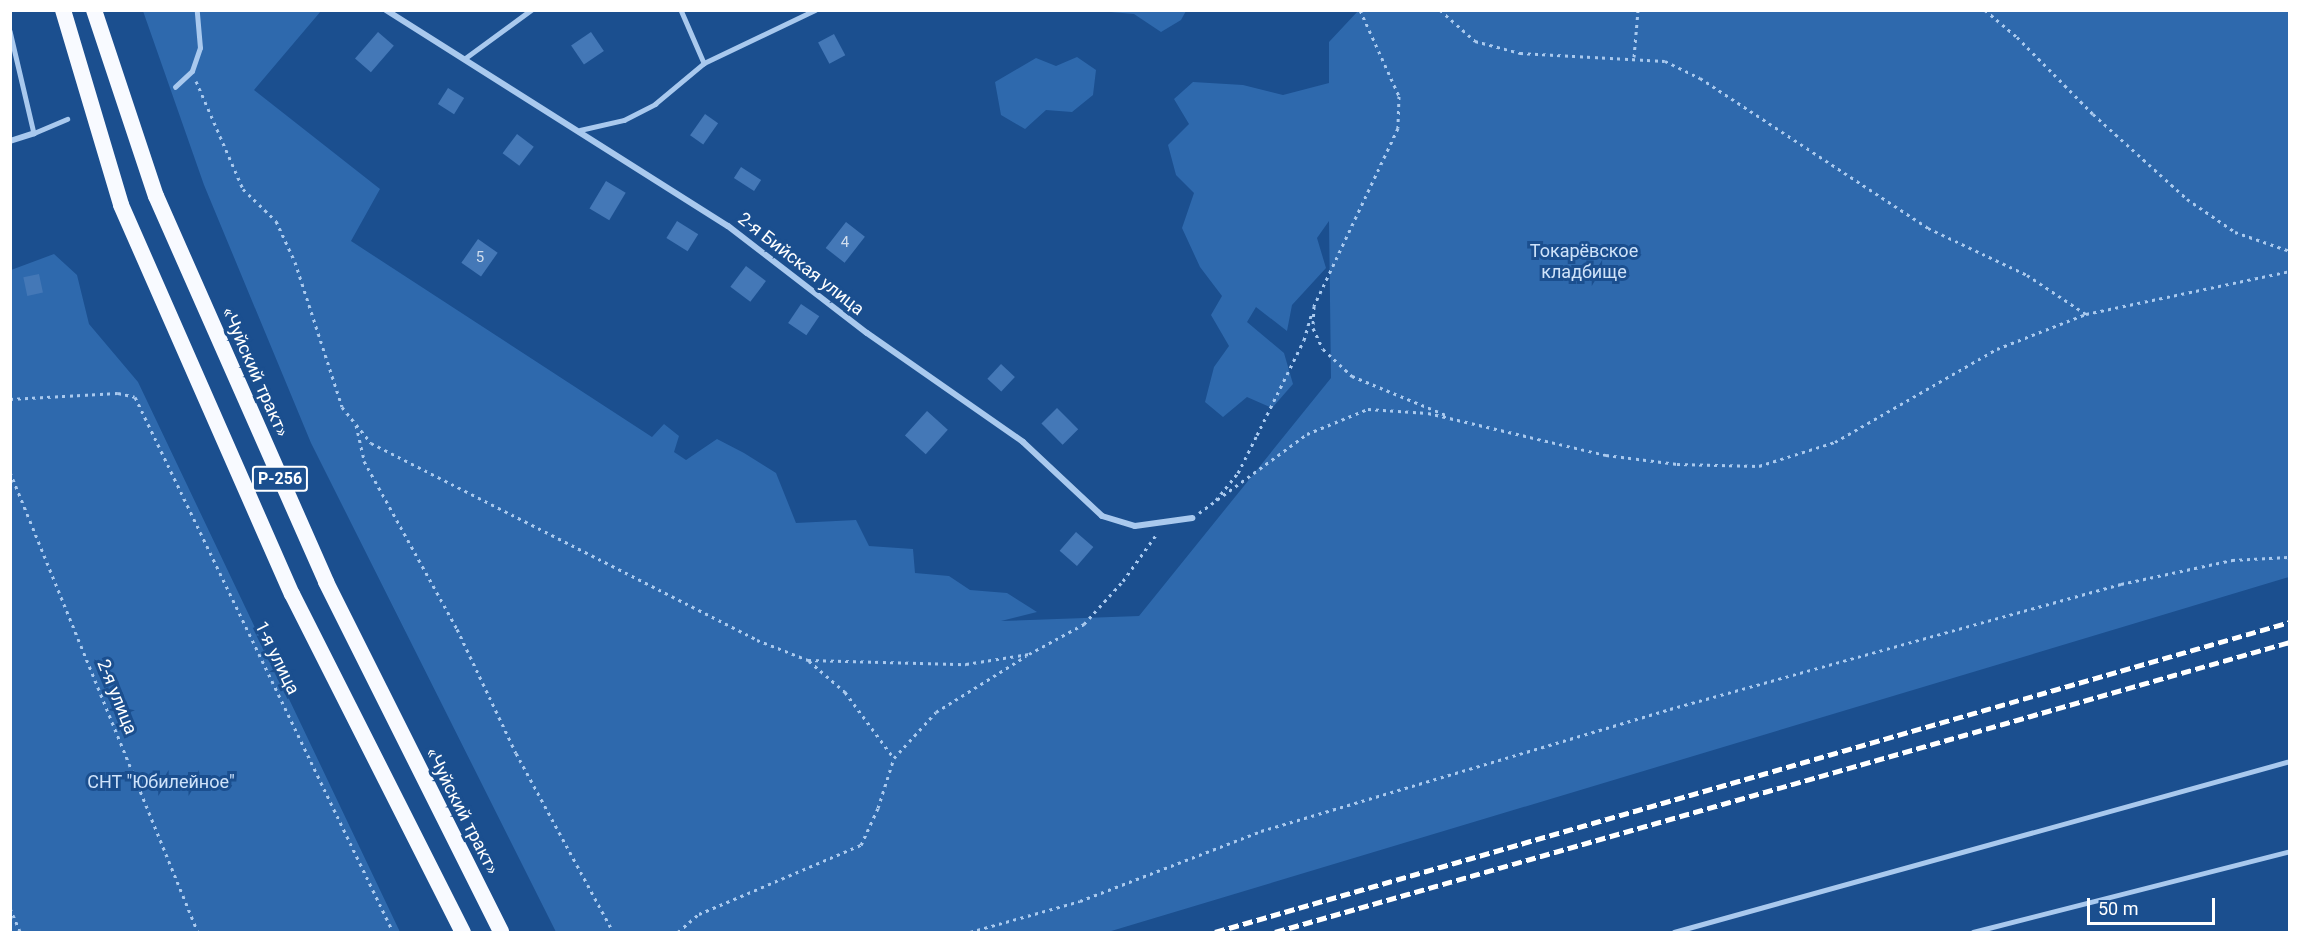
<!DOCTYPE html>
<html>
<head>
<meta charset="utf-8">
<style>
  body { margin:0 }
  #map { position:relative; width:2300px; height:943px; overflow:hidden; background:#1b4f8f; font-family:Roboto,sans-serif }
  div>[style] { position:absolute }
  .green>* { inset:0; background:#2e69ad }
  .building>* { inset:0; background:#4478b7; transform-origin:0 0 }
  .path>* { height:3px; margin-top:-1.5px; transform-origin:0; background:repeating-linear-gradient(90deg,#a9c9ee 0 3px,transparent 0 7.5px) }
  .service>* { height:4.5px; margin:-2.25px; padding:0 2.25px; transform-origin:2.25px; border-radius:2.25px; background:#a9c9ee }
  .minor>* { height:6px; margin:-3px; padding:0 3px; transform-origin:3px; border-radius:3px; background:#a9c9ee }
  .trunk>* { height:16px; margin:-8px; padding:0 8px; transform-origin:8px; border-radius:8px; background:#f8faff }
  .rail>* { height:4.5px; margin-top:-2.25px; transform-origin:0; background:repeating-linear-gradient(90deg,#fff 0 10px,transparent 0 14.5px) }
  span { translate:-50% -50%; white-space:nowrap; text-align:center; line-height:1.15; -webkit-text-stroke:6px #1b4f8f; paint-order:stroke }
  .number-label { font-size:15px; color:#d0dded }
  .number-label span { -webkit-text-stroke-width:0 }
  .shield-label span { padding:2px 4px; background:#1b4f8f; border:2px solid; border-radius:4px; -webkit-text-stroke-width:0 }
  .shield-label { font-size:16px; color:#fff; font-weight:700 }
  .park-label { font-size:18px; color:#cfe3fa }
  .street-label { font-size:18px; color:#fff }
  .frame { position:absolute; inset:0; border:12px solid #fff; pointer-events:none }
  .scale { position:absolute; left:2087px; top:898px; width:128px; height:27px; box-sizing:border-box; border:3px solid #fff; border-top:0; padding-left:8px; font-size:18px; line-height:21px; white-space:nowrap; color:#fff; -webkit-text-stroke:4px #1b4f8f; paint-order:stroke }
</style>
</head>
<body>
<div id="map">
  <div class="green">
    <i style="clip-path:polygon(143px 11px,321px 11px,254px 90px,380px 189px,351px 241px,652px 437px,664px 424px,679px 436px,674px 452px,686px 460px,717px 439px,744px 453px,776px 473px,796px 523px,856px 520px,869px 546px,913px 549px,915px 573px,949px 576px,970px 590px,1007px 593px,1037px 612px,1001px 621px,1139px 616px,1331px 378px,1329px 221px,1317px 238px,1326px 268px,1292px 305px,1287px 331px,1256px 307px,1247px 322px,1284px 353px,1293px 384px,1272px 408px,1247px 397px,1223px 417px,1205px 402px,1214px 367px,1229px 346px,1211px 315px,1222px 296px,1200px 267px,1182px 228px,1194px 193px,1176px 175px,1168px 145px,1189px 124px,1174px 99px,1193px 82px,1243px 85px,1283px 95px,1329px 83px,1329px 42px,1358px 11px,2289px 11px,2289px 577px,1108px 932px,556px 932px,311px 443px,204px 185px)"></i>
    <i style="clip-path:polygon(1099px 11px,1186px 11px,1181px 20px,1161px 32px,1134px 14px)"></i>
    <i style="clip-path:polygon(1077px 57px,1096px 70px,1093px 95px,1072px 112px,1046px 110px,1025px 129px,1001px 115px,995px 82px,1036px 58px,1056px 66px)"></i>
    <i style="clip-path:polygon(54px 254px,77px 275px,89px 324px,138px 382px,400px 932px,11px 932px,11px 270px)"></i>
  </div>
  <div class="building">
    <i style="left:378px;top:32px;width:21px;height:35px;rotate:41deg"></i>
    <i style="left:591px;top:32px;width:23px;height:24px;rotate:56deg"></i>
    <i style="left:834px;top:34px;width:24px;height:18px;rotate:62deg"></i>
    <i style="left:448px;top:88px;width:19px;height:19px;rotate:32deg"></i>
    <i style="left:705px;top:114px;width:16px;height:26px;rotate:35deg"></i>
    <i style="left:517px;top:134px;width:21px;height:24px;rotate:37deg"></i>
    <i style="left:741px;top:167px;width:24px;height:13px;rotate:33deg"></i>
    <i style="left:606px;top:181px;width:23px;height:32px;rotate:31deg"></i>
    <i style="left:677px;top:221px;width:25px;height:20px;rotate:32deg"></i>
    <i style="left:846px;top:222px;width:24px;height:33px;rotate:38deg"></i>
    <i style="left:478px;top:239px;width:24px;height:29px;rotate:35deg"></i>
    <i style="left:746px;top:266px;width:25px;height:26px;rotate:37deg"></i>
    <i style="left:39px;top:274px;width:19px;height:16px;rotate:78deg"></i>
    <i style="left:801px;top:304px;width:22px;height:23px;rotate:34deg"></i>
    <i style="left:1001px;top:364px;width:19px;height:20px;rotate:43deg"></i>
    <i style="left:1057px;top:408px;width:30px;height:22px;rotate:45deg"></i>
    <i style="left:927px;top:411px;width:28px;height:33px;rotate:42deg"></i>
    <i style="left:1076px;top:532px;width:23px;height:25px;rotate:41deg"></i>
  </div>
  <div class="path">
    <i style="left:1360px;top:10px;width:94px;rotate:65.6deg"></i>
    <i style="left:1399px;top:96px;width:32px;rotate:92deg"></i>
    <i style="left:1398px;top:128px;width:197px;rotate:115.3deg"></i>
    <i style="left:1314px;top:306px;width:22px;rotate:93deg"></i>
    <i style="left:1313px;top:328px;width:23px;rotate:65deg"></i>
    <i style="left:1323px;top:349px;width:40px;rotate:43deg"></i>
    <i style="left:1352px;top:376px;width:102px;rotate:22.5deg"></i>
    <i style="left:1440px;top:10px;width:47px;rotate:41.5deg"></i>
    <i style="left:1475px;top:41px;width:47px;rotate:14.9deg"></i>
    <i style="left:1520px;top:53px;width:145px;rotate:3.2deg"></i>
    <i style="left:1665px;top:61px;width:39px;rotate:26deg"></i>
    <i style="left:1700px;top:78px;width:273px;rotate:33.3deg"></i>
    <i style="left:1928px;top:228px;width:110px;rotate:25.4deg"></i>
    <i style="left:2027px;top:275px;width:71px;rotate:33.5deg"></i>
    <i style="left:1985px;top:10px;width:42px;rotate:40.2deg"></i>
    <i style="left:2017px;top:37px;width:108px;rotate:45.4deg"></i>
    <i style="left:2093px;top:114px;width:127px;rotate:42.1deg"></i>
    <i style="left:2187px;top:199px;width:58px;rotate:34.5deg"></i>
    <i style="left:2235px;top:232px;width:58px;rotate:19.1deg"></i>
    <i style="left:1634px;top:57px;width:47px;rotate:-85.1deg"></i>
    <i style="left:196px;top:81px;width:118px;rotate:66.5deg"></i>
    <i style="left:243px;top:189px;width:46px;rotate:44.1deg"></i>
    <i style="left:276px;top:221px;width:45px;rotate:65.1deg"></i>
    <i style="left:295px;top:262px;width:152px;rotate:72deg"></i>
    <i style="left:342px;top:407px;width:46px;rotate:51.1deg"></i>
    <i style="left:371px;top:443px;width:433px;rotate:27deg"></i>
    <i style="left:757px;top:640px;width:55px;rotate:21.4deg"></i>
    <i style="left:808px;top:660px;width:158px;rotate:1.5deg"></i>
    <i style="left:966px;top:664px;width:64px;rotate:-9deg"></i>
    <i style="left:1029px;top:654px;width:63px;rotate:-28.6deg"></i>
    <i style="left:1084px;top:624px;width:58px;rotate:-47.8deg"></i>
    <i style="left:1123px;top:581px;width:57px;rotate:-54.3deg"></i>
    <i style="left:10px;top:399px;width:108px;rotate:-3.2deg"></i>
    <i style="left:118px;top:393px;width:17px;rotate:13deg"></i>
    <i style="left:135px;top:397px;width:594px;rotate:64.25deg"></i>
    <i style="left:356px;top:425px;width:37px;rotate:77deg"></i>
    <i style="left:364px;top:461px;width:192px;rotate:61deg"></i>
    <i style="left:457px;top:629px;width:137px;rotate:64.6deg"></i>
    <i style="left:516px;top:753px;width:204px;rotate:61.5deg"></i>
    <i style="left:10px;top:472px;width:497px;rotate:67.8deg"></i>
    <i style="left:1216px;top:500px;width:35px;rotate:-51deg"></i>
    <i style="left:1238px;top:473px;width:42px;rotate:-63.4deg"></i>
    <i style="left:1257px;top:435px;width:106px;rotate:-63.7deg"></i>
    <i style="left:1304px;top:340px;width:29px;rotate:-74deg"></i>
    <i style="left:1199px;top:513px;width:134px;rotate:-36.2deg"></i>
    <i style="left:1307px;top:434px;width:66px;rotate:-22.3deg"></i>
    <i style="left:1368px;top:409px;width:60px;rotate:3.8deg"></i>
    <i style="left:1428px;top:413px;width:183px;rotate:13.3deg"></i>
    <i style="left:1606px;top:455px;width:72px;rotate:7.2deg"></i>
    <i style="left:1677px;top:464px;width:82px;rotate:1.4deg"></i>
    <i style="left:1759px;top:466px;width:80px;rotate:-17.5deg"></i>
    <i style="left:1835px;top:442px;width:187px;rotate:-29.9deg"></i>
    <i style="left:1997px;top:349px;width:96px;rotate:-21.5deg"></i>
    <i style="left:2086px;top:314px;width:208px;rotate:-11.9deg"></i>
    <i style="left:809px;top:661px;width:48px;rotate:40.7deg"></i>
    <i style="left:845px;top:692px;width:81px;rotate:53.6deg"></i>
    <i style="left:10px;top:908px;width:26px;rotate:67deg"></i>
    <i style="left:678px;top:932px;width:28px;rotate:-41deg"></i>
    <i style="left:699px;top:914px;width:176px;rotate:-23.1deg"></i>
    <i style="left:861px;top:845px;width:41px;rotate:-65.3deg"></i>
    <i style="left:878px;top:808px;width:52px;rotate:-72.3deg"></i>
    <i style="left:894px;top:758px;width:62px;rotate:-47.6deg"></i>
    <i style="left:936px;top:712px;width:106px;rotate:-31.9deg"></i>
    <i style="left:970px;top:932px;width:114px;rotate:-15.7deg"></i>
    <i style="left:1080px;top:901px;width:194px;rotate:-21.1deg"></i>
    <i style="left:1261px;top:831px;width:427px;rotate:-16.6deg"></i>
    <i style="left:1670px;top:709px;width:468px;rotate:-15.5deg"></i>
    <i style="left:2121px;top:584px;width:114px;rotate:-12.2deg"></i>
    <i style="left:2232px;top:560px;width:58px;rotate:-3deg"></i>
  </div>
  <div class="service">
    <i style="left:681px;top:10px;width:58px;rotate:66.5deg"></i>
    <i style="left:10px;top:31px;width:105px;rotate:76.8deg"></i>
    <i style="left:34px;top:133px;width:36px;rotate:-23deg"></i>
    <i style="left:464px;top:59px;width:83px;rotate:-36.2deg"></i>
    <i style="left:175px;top:87px;width:23px;rotate:-43deg"></i>
    <i style="left:192px;top:71px;width:24px;rotate:-71deg"></i>
    <i style="left:200px;top:48px;width:38px;rotate:-95deg"></i>
    <i style="left:580px;top:130px;width:45px;rotate:-12.8deg"></i>
    <i style="left:624px;top:120px;width:35px;rotate:-27deg"></i>
    <i style="left:655px;top:104px;width:64px;rotate:-39.9deg"></i>
    <i style="left:704px;top:63px;width:123px;rotate:-25.5deg"></i>
    <i style="left:1674px;top:932px;width:639px;rotate:-15.51deg"></i>
    <i style="left:1973px;top:932px;width:327px;rotate:-14.3deg"></i>
  </div>
  <div class="minor">
    <i style="left:386px;top:10px;width:404px;rotate:32.3deg"></i>
    <i style="left:728px;top:226px;width:175px;rotate:37.6deg"></i>
    <i style="left:867px;top:333px;width:190px;rotate:34.9deg"></i>
    <i style="left:1023px;top:442px;width:108px;rotate:43.1deg"></i>
    <i style="left:1102px;top:516px;width:34px;rotate:17deg"></i>
    <i style="left:1135px;top:526px;width:58px;rotate:-8deg"></i>
    <i style="left:10px;top:141px;width:25px;rotate:-18deg"></i>
  </div>
  <div class="trunk">
    <i style="left:63px;top:10px;width:203px;rotate:73.4deg"></i>
    <i style="left:121px;top:205px;width:425px;rotate:66.3deg"></i>
    <i style="left:292px;top:594px;width:379px;rotate:63.2deg"></i>
    <i style="left:94px;top:10px;width:196px;rotate:71.6deg"></i>
    <i style="left:156px;top:196px;width:422px;rotate:66.2deg"></i>
    <i style="left:326px;top:582px;width:391px;rotate:63.4deg"></i>
  </div>
  <div class="rail">
    <i style="left:1215px;top:932px;width:1119px;rotate:-16.09deg"></i>
    <i style="left:1275px;top:932px;width:1056px;rotate:-15.95deg"></i>
  </div>
  <div class="number-label">
    <span style="left:845px;top:243px">4</span>
    <span style="left:480px;top:258px">5</span>
  </div>
  <div class="shield-label">
    <span style="left:280px;top:479px">Р-256</span>
  </div>
  <div class="park-label">
    <span style="left:1584px;top:262px">Токарёвское<br>кладбище</span>
    <span style="left:161px;top:782px">СНТ "Юбилейное"</span>
  </div>
  <div class="street-label">
    <span style="left:801px;top:264px;rotate:38deg">2-я Бийская улица</span>
    <span style="left:255px;top:372px;rotate:66deg">«Чуйский тракт»</span>
    <span style="left:277px;top:658px;rotate:64deg">1-я улица</span>
    <span style="left:117px;top:697px;rotate:68deg">2-я улица</span>
    <span style="left:462px;top:811px;rotate:63deg">«Чуйский тракт»</span>
  </div>
  <div class="frame"></div>
  <div class="scale">50 m</div>
</div>
</body>
</html>
